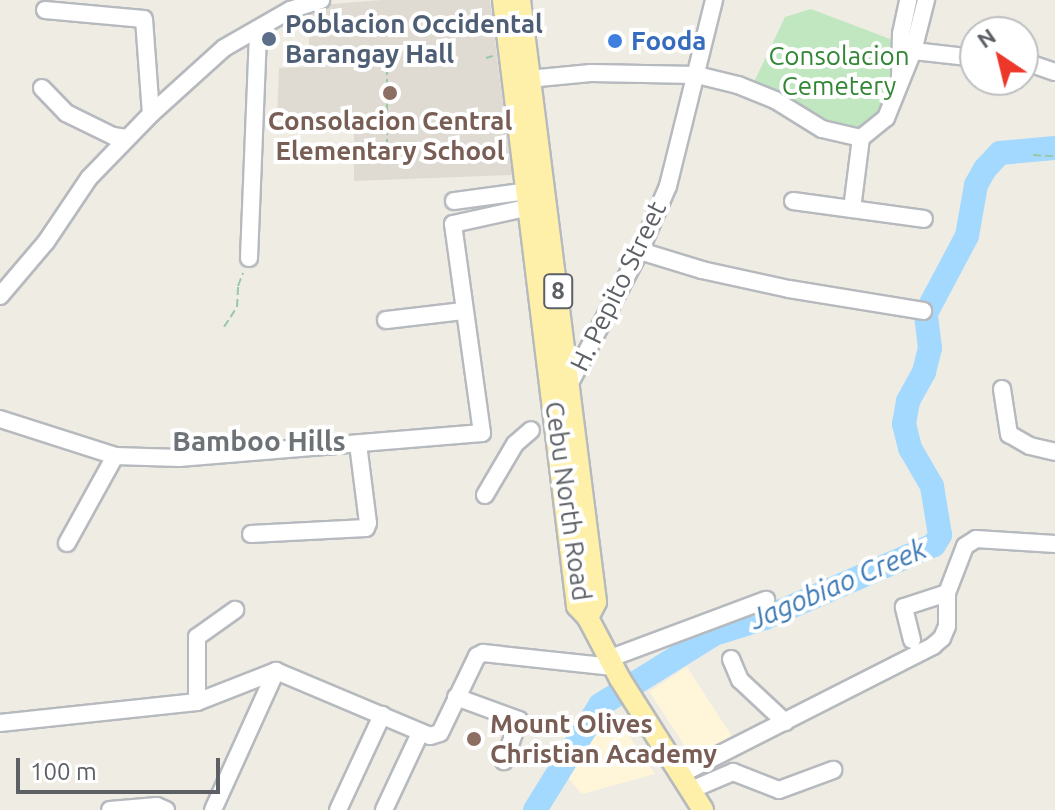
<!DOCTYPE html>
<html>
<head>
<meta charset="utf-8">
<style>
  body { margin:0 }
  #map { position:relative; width:1055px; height:810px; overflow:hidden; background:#efece4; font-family:Ubuntu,sans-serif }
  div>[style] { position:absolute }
  .commercial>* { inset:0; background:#fff5d9; transform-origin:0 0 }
  .education>* { inset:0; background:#dfdbd2 }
  .green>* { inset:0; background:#c0e7c0 }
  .river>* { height:24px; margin:-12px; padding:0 12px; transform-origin:12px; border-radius:12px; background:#a4d9ff }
  .path>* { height:2px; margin-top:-1px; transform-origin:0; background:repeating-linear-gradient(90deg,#98c8a6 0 8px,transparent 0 12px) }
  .roads { filter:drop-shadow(2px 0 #b6babe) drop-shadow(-2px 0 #b6babe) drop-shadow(0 2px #b6babe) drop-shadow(0 -2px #b6babe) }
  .minor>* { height:16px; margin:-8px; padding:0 8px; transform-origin:8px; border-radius:8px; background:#fff }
  .major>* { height:20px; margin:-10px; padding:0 10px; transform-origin:10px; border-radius:10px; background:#fff0a9 }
  .dots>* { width:22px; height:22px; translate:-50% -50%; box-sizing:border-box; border:4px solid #fff; border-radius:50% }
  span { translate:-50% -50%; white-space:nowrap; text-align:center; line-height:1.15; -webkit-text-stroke:8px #fff; paint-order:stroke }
  .shield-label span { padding:2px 6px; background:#fff; border:2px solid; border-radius:6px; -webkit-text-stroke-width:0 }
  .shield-label { font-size:24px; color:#5c6065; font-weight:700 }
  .service-label { font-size:26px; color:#4e5e75; font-weight:700 }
  .left { translate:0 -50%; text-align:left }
  .shop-label { font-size:26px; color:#366cbe; font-weight:700 }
  .park-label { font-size:26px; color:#328635 }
  .education-label { font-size:26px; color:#785e54; font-weight:700 }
  .street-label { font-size:26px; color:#5c6065 }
  .neighbourhood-label { font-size:28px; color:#6d7277; font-weight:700 }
  .water-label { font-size:28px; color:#3d79b5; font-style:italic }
  .north { position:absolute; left:959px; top:16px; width:80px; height:80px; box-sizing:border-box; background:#fff; border:2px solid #bebfc1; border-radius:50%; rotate:325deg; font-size:22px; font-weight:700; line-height:32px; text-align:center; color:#5c6065 }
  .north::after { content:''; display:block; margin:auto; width:28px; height:36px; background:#ee372b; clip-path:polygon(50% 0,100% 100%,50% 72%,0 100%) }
  .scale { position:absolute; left:16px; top:758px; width:204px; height:36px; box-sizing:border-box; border:4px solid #5c6065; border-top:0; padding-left:10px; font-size:24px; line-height:28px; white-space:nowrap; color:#5c6065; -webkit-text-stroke:6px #fff; paint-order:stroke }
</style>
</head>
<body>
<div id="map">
  <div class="commercial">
    <i style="left:687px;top:667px;width:82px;height:45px;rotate:57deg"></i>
    <i style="clip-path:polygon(614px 714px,655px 774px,582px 794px,561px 770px,598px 725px)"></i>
  </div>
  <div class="education">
    <i style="clip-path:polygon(382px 0,490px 0,512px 175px,354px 181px,354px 118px,277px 117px,279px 68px,309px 67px,309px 11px,319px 5px)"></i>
  </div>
  <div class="green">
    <i style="clip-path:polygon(811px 9px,890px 39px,892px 69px,887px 100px,877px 118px,861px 132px,846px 129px,753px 84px,785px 17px)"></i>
  </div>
  <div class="river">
    <i style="left:535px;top:810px;width:123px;rotate:-58.2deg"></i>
    <i style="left:600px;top:705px;width:134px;rotate:-31.9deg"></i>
    <i style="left:714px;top:634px;width:53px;rotate:-17.4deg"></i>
    <i style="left:765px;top:618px;width:184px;rotate:-23.4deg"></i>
    <i style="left:934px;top:545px;width:12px;rotate:-59deg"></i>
    <i style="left:940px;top:535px;width:50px;rotate:-99.3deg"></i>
    <i style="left:932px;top:486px;width:44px;rotate:-120.1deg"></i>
    <i style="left:910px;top:448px;width:25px;rotate:-104deg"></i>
    <i style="left:904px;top:424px;width:23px;rotate:-80deg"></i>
    <i style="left:908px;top:401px;width:33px;rotate:-61deg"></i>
    <i style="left:924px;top:372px;width:25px;rotate:-76deg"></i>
    <i style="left:930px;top:348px;width:35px;rotate:-97deg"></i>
    <i style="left:926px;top:313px;width:87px;rotate:-62deg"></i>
    <i style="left:967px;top:236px;width:52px;rotate:-80deg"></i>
    <i style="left:976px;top:185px;width:18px;rotate:-61deg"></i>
    <i style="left:985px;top:169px;width:22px;rotate:-47deg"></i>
    <i style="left:1000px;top:153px;width:55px;rotate:-5.2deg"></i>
  </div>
  <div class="path">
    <i style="left:387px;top:55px;width:91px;rotate:90deg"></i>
    <i style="left:387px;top:146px;width:95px"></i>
    <i style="left:486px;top:58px;width:7px;rotate:-16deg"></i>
    <i style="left:1033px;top:155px;width:22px;rotate:3deg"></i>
    <i style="left:224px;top:327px;width:24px;rotate:-57deg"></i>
    <i style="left:237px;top:307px;width:21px;rotate:-87deg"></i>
    <i style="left:238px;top:286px;width:14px;rotate:-69deg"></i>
  </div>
  <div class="roads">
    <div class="minor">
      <i style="left:45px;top:10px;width:99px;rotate:5.2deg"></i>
      <i style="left:144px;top:19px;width:95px;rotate:85.8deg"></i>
      <i style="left:905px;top:50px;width:70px;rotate:6.5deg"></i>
      <i style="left:1023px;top:61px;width:34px;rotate:19deg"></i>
      <i style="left:900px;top:77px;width:43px;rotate:-88.7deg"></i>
      <i style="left:901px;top:34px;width:35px;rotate:-78deg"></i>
      <i style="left:518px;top:80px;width:73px;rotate:-5.5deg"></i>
      <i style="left:591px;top:73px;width:106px;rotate:1.1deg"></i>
      <i style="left:697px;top:75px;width:42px;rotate:13.7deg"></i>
      <i style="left:738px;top:85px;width:40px;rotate:22deg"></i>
      <i style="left:775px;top:100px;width:55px;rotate:31.7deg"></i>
      <i style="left:822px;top:129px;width:40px;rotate:13deg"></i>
      <i style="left:861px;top:138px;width:32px;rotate:-39deg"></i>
      <i style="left:886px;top:118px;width:72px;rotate:-68.1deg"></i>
      <i style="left:913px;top:51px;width:53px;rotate:-75.7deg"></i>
      <i style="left:42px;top:88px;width:35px;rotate:46deg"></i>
      <i style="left:66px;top:113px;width:52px;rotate:26.1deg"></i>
      <i style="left:113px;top:136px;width:14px;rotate:8deg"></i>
      <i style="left:454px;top:201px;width:75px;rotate:-7.7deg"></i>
      <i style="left:793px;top:201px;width:132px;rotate:7.8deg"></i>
      <i style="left:852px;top:209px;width:72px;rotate:-82.8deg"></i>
      <i style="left:640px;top:251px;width:65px;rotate:17deg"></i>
      <i style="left:702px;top:270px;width:89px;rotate:12.3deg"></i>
      <i style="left:789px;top:289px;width:136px;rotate:9.3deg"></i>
      <i style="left:249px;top:258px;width:229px;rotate:-87.7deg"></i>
      <i style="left:0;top:296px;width:71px;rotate:-49.6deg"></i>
      <i style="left:46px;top:242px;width:77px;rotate:-56.1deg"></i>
      <i style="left:89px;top:178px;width:89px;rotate:-45.9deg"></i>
      <i style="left:151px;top:114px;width:98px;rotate:-42.1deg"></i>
      <i style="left:224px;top:48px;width:76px;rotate:-29.9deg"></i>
      <i style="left:290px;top:10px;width:33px;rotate:-18deg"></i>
      <i style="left:386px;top:320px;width:78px;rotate:-6.7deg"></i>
      <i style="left:569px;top:385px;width:152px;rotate:-62.1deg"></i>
      <i style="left:640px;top:251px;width:71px;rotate:-66.7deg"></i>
      <i style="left:668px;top:186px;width:192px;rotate:-76.1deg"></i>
      <i style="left:1002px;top:389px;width:46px;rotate:81.2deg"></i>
      <i style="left:1009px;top:434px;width:24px;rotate:30deg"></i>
      <i style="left:1030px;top:446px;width:26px;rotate:13deg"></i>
      <i style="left:0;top:419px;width:121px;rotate:17.8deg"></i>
      <i style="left:115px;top:456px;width:64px;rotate:1.8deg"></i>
      <i style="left:179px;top:458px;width:304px;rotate:-4.7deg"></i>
      <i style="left:482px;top:433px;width:211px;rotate:-97.9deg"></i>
      <i style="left:453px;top:224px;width:79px;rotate:-12.4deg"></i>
      <i style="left:485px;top:495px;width:59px;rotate:-59.5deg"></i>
      <i style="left:515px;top:444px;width:21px;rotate:-41deg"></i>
      <i style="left:251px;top:534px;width:115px;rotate:-3deg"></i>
      <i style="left:366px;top:528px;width:5px;rotate:-68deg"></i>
      <i style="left:368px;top:523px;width:80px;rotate:-97.2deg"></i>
      <i style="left:67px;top:543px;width:99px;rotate:-61.1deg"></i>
      <i style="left:912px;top:640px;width:34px;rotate:-104deg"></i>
      <i style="left:904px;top:607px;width:45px;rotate:-18deg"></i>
      <i style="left:608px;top:659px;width:169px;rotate:-20.5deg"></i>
      <i style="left:731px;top:659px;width:23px;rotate:67deg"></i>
      <i style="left:740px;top:680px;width:62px;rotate:43deg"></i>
      <i style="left:456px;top:697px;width:67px;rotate:20.1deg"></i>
      <i style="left:519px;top:720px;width:44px;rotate:110.1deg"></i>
      <i style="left:197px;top:702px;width:65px;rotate:-90deg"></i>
      <i style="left:197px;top:637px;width:47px;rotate:-35.4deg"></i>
      <i style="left:0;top:723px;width:198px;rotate:-6.1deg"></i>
      <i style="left:197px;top:702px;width:85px;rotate:-21.4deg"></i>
      <i style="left:276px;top:671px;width:167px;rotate:22.9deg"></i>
      <i style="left:430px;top:736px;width:10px;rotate:-17deg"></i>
      <i style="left:440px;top:733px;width:85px;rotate:-64.3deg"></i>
      <i style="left:477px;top:656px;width:7px;rotate:-27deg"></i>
      <i style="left:483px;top:653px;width:131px;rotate:6.1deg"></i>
      <i style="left:681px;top:774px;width:283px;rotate:-26.9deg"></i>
      <i style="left:933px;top:646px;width:12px;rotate:-42deg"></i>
      <i style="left:942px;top:638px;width:13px;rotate:-67deg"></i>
      <i style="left:947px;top:626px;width:33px;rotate:-90deg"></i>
      <i style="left:947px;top:593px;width:50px;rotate:-69deg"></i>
      <i style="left:965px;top:546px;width:13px;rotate:-32deg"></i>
      <i style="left:976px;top:539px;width:79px;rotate:3.6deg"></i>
      <i style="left:691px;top:790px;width:46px;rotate:-23.2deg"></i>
      <i style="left:733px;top:772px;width:49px;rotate:21.4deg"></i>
      <i style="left:779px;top:790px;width:58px;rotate:-20.3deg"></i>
      <i style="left:110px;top:810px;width:47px;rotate:-4.9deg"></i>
      <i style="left:157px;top:806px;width:10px;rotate:24deg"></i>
      <i style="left:213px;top:810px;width:153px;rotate:-65.6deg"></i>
      <i style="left:338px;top:810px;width:105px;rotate:-65.1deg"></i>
      <i style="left:384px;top:810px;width:85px;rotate:-64.9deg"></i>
    </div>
    <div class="major">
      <i style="left:503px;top:0;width:611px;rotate:83.04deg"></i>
      <i style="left:577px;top:606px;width:16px;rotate:47deg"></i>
      <i style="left:588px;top:618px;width:69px;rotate:62.3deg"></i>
      <i style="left:620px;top:679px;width:155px;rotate:57.6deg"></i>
      <i style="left:520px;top:0;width:607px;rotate:82.8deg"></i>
      <i style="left:596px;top:602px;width:18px;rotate:117deg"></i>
    </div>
  </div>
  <div class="dots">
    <i style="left:269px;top:39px;background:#5c6f8a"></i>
    <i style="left:615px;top:41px;background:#3f7fe0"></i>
    <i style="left:390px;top:93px;background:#8d6e63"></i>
    <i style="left:474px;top:739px;background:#8d6e63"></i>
  </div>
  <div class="shield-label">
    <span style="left:558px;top:291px">8</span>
  </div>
  <div class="service-label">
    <span class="left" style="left:285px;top:39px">Poblacion Occidental<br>Barangay Hall</span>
  </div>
  <div class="shop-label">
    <span class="left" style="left:631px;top:41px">Fooda</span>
  </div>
  <div class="park-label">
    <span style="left:839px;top:71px">Consolacion<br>Cemetery</span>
  </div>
  <div class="education-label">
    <span style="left:390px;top:136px">Consolacion Central<br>Elementary School</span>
    <span class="left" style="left:490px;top:739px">Mount Olives<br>Christian Academy</span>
  </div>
  <div class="street-label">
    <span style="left:618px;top:286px;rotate:-64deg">H. Pepito Street</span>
    <span style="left:568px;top:501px;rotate:82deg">Cebu North Road</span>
  </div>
  <div class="neighbourhood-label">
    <span style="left:259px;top:441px">Bamboo Hills</span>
  </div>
  <div class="water-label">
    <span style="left:838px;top:584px;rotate:-23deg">Jagobiao Creek</span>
  </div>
  <div class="north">N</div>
  <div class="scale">100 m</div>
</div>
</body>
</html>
